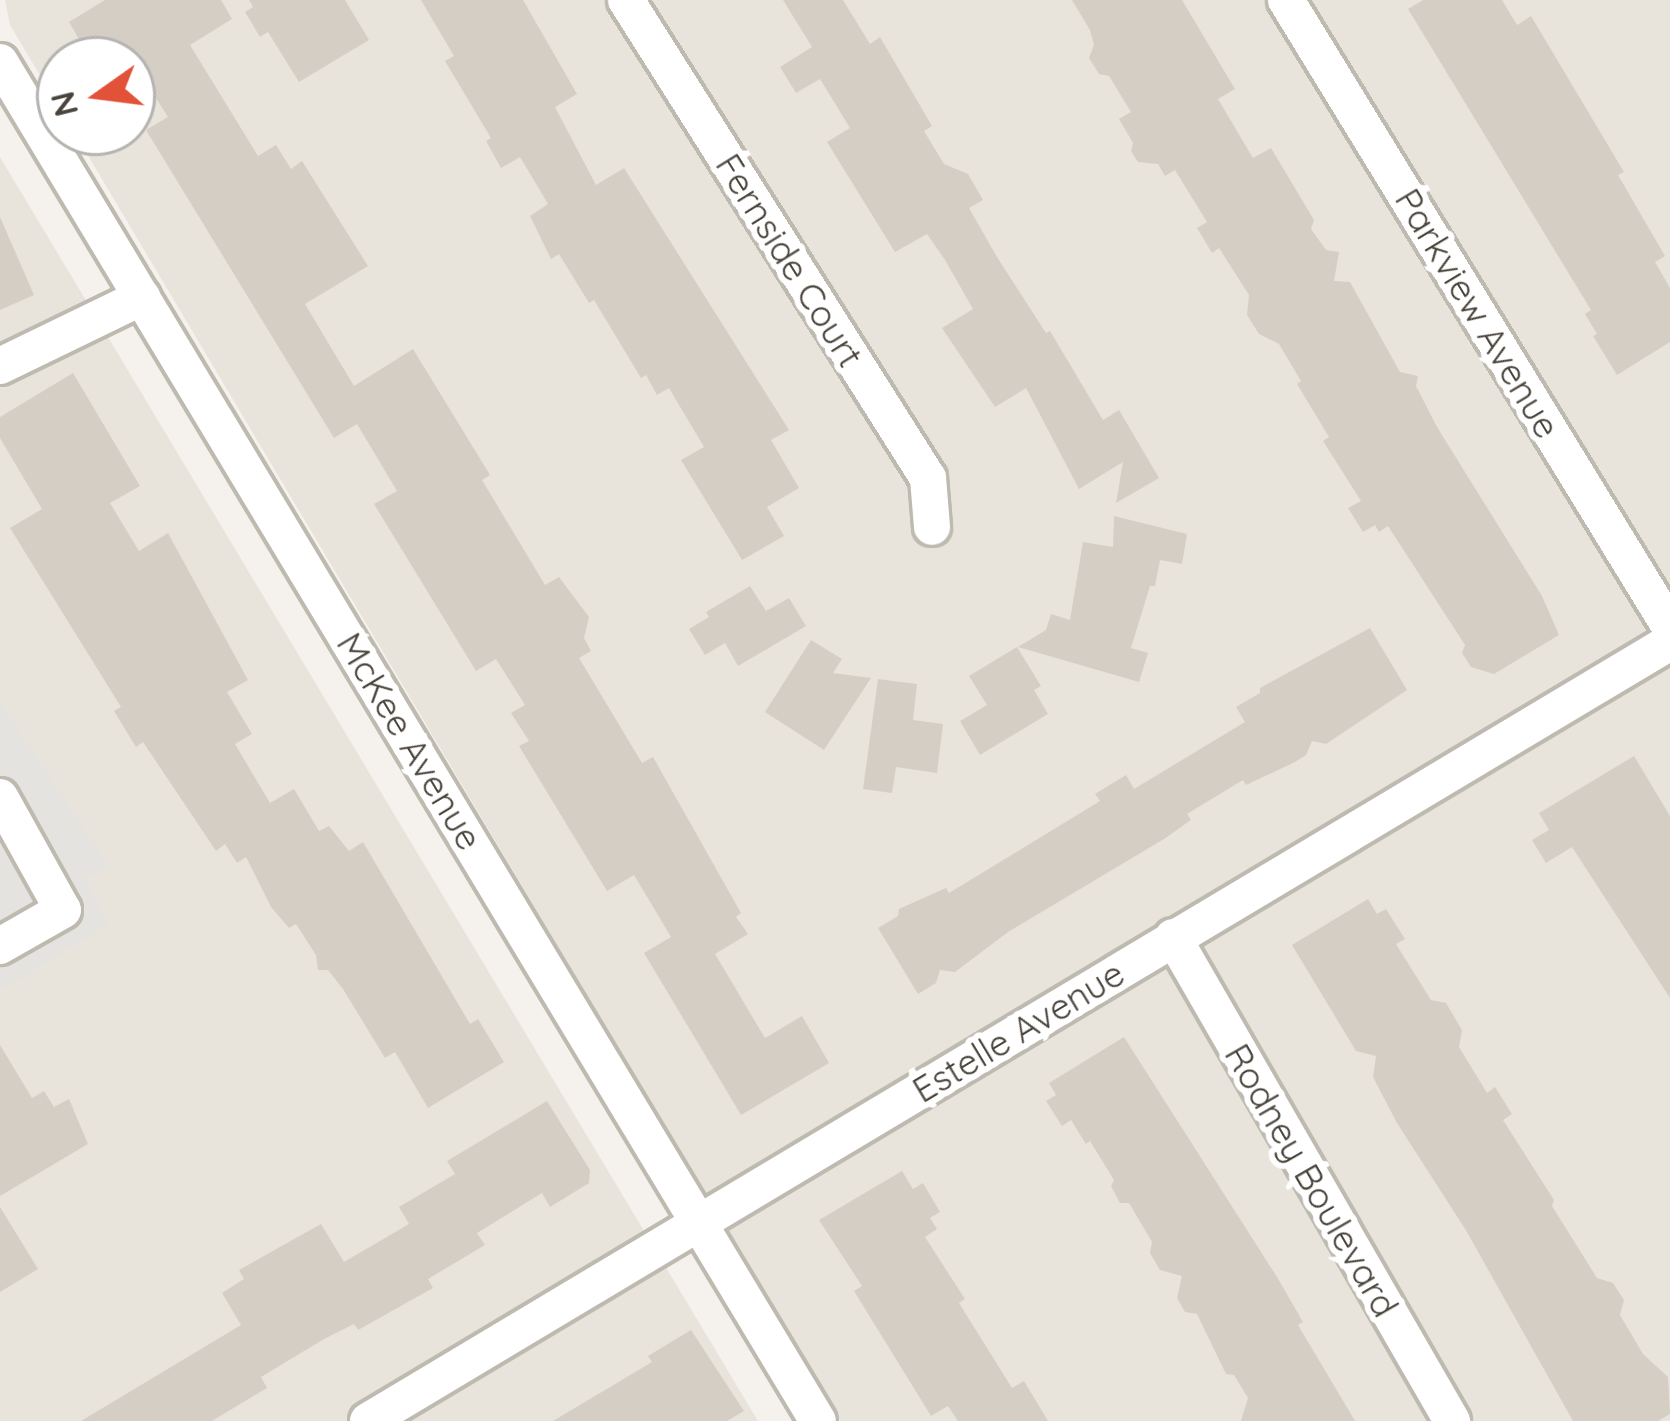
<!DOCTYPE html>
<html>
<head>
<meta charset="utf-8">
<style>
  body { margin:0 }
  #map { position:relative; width:1670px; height:1421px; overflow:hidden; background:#f5f2ed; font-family:Quicksand,sans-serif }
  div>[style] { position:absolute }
  .residential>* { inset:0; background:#e8e4dc }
  .parking>* { inset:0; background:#e4e3e0 }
  .building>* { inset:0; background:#d5cec4 }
  .roads { filter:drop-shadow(3px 0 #bfbab0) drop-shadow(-3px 0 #bfbab0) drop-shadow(0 3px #bfbab0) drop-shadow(0 -3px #bfbab0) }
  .minor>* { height:36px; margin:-18px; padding:0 18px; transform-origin:18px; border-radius:18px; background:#fff }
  span { translate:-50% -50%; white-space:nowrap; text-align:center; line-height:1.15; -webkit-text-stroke:12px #fff; paint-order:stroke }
  .street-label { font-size:36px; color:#49433b }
  .north { position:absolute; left:36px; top:36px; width:120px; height:120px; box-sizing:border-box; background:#fff; border:3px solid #b6b4b1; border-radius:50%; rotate:256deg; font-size:33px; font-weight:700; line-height:48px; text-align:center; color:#49433b }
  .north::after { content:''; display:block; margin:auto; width:42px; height:54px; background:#e15238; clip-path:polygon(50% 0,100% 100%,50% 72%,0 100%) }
</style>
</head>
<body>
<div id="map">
  <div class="residential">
    <i style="clip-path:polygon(5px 0,1670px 0,1670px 1421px,840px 1421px,74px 132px,132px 132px,132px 60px,60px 60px,60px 109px,10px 25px)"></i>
    <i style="clip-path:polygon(0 157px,758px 1421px,0 1421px)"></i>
  </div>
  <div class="parking">
    <i style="clip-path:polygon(0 702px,108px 865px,87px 878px,108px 925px,0 991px)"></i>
  </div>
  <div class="building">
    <i style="clip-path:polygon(105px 0,221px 0,232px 19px,190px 45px,258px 156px,276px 145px,291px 169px,302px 161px,368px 266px,305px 304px,354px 386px,413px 349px,490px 475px,482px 480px,545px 585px,559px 577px,589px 617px,584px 638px,591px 651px,579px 658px,642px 763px,653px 757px,741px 913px,736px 917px,748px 934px,715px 954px,765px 1038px,802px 1016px,829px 1063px,741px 1115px,644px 953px,671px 937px,634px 875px,607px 891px,519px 746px,529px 741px,511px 713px,525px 705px,496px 659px,476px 671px,374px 504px,397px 491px,357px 424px,334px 438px,146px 130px,168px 117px,132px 60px,91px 60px,69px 22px)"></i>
    <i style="clip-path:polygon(249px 0,345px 0,369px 40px,299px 82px,268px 32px,260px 37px,245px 12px,253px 7px)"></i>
    <i style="clip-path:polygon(421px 0,523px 0,577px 94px,555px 107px,596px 185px,624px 168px,789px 430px,771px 440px,799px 488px,767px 507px,784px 536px,742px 560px,681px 460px,704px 447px,669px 388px,657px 395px,646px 375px,641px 378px,594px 300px,589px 303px,559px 254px,551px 259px,530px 216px,548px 204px,520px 157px,501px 168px,486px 141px,491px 138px,445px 61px,454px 56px)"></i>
    <i style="clip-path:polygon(783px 0,843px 0,870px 44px,880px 37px,932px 126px,924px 131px,944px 164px,968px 174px,983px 200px,969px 208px,997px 257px,1046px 333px,1050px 331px,1103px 420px,1119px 410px,1159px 478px,1116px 503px,1123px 462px,1079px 489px,1026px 388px,995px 407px,942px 328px,973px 309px,945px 260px,927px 234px,895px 252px,827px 142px,850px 128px,820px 79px,796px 93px,780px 67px,812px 47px)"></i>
    <i style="clip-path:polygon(1072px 0,1182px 0,1235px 89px,1218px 99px,1253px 158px,1271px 148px,1314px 220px,1311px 229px,1326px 250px,1339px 252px,1334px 281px,1350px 282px,1400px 372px,1418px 376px,1416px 386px,1437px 427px,1542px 596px,1559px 635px,1494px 674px,1471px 667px,1462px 653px,1465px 645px,1388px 526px,1379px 532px,1375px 525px,1363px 532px,1348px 508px,1361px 501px,1323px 441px,1329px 437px,1297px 384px,1301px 381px,1279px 344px,1259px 334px,1247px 315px,1249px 295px,1219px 248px,1212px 253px,1197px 228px,1207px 222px,1175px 170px,1165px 176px,1158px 164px,1138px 162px,1131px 151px,1133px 143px,1119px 119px,1131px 112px,1109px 76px,1099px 74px,1089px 58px,1094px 45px,1090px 30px)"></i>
    <i style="clip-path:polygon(1423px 0,1502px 0,1517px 25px,1531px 16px,1624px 172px,1618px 175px,1665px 256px,1655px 262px,1670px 288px,1670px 342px,1617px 375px,1593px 336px,1597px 334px,1585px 314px,1591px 310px,1408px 9px)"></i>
    <i style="clip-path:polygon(0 217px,34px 295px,0 310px)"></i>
    <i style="clip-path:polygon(73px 373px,140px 486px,110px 503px,139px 551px,168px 533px,248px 680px,227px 692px,252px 734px,235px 744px,270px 803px,294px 789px,319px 831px,329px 826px,349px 851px,363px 842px,470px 1024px,478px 1019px,504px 1062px,428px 1108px,395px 1052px,385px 1058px,343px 989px,328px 970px,318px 970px,316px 955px,296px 924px,289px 928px,271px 907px,246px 857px,237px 863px,225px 844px,216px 851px,143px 742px,136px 747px,114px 711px,121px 707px,10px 528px,42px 509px,0 438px,0 417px)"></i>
    <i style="clip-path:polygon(1114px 516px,1187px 534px,1182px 564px,1160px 560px,1155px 586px,1150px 586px,1131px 648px,1148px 653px,1139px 682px,1018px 647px,1046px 630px,1051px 614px,1070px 620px,1083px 542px,1113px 547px)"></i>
    <i style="clip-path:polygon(750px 586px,766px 611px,789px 598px,806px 626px,738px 666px,725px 643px,705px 655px,689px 629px,709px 617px,706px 612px)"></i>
    <i style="clip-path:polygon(1370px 628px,1407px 690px,1326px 744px,1312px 741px,1306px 755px,1295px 762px,1246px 785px,1243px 780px,1187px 814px,1191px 820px,1164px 839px,1008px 932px,955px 972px,940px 970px,936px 983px,918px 994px,878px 928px,898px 916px,899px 909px,946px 888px,949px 893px,1100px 801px,1095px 794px,1126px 775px,1134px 789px,1245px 722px,1236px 707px,1260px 693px,1260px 688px)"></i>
    <i style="clip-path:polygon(811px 640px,842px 659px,833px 673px,871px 678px,824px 750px,765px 712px)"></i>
    <i style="clip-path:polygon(1017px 647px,1041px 686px,1034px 690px,1048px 714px,980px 755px,960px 721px,987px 705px,969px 676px)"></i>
    <i style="clip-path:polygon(878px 679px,917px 684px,913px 720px,943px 724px,937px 773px,896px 767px,892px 793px,863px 789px)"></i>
    <i style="clip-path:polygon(1634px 756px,1670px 816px,1670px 998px,1572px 847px,1546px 863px,1532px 840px,1549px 830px,1539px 813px)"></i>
    <i style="clip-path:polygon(1368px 899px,1377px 914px,1386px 909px,1405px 939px,1396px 944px,1431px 1000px,1446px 1003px,1462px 1030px,1459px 1047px,1487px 1093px,1495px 1087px,1512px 1114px,1503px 1120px,1554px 1200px,1552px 1206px,1597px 1278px,1613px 1283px,1624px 1300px,1620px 1315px,1643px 1354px,1668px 1377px,1670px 1414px,1658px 1421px,1573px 1421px,1467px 1232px,1397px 1123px,1373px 1077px,1376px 1056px,1356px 1051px,1292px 945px)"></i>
    <i style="clip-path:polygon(1124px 1037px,1277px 1277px,1303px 1322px,1298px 1325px,1355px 1421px,1241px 1421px,1248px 1398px,1234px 1375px,1226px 1374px,1197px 1314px,1185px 1312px,1177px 1298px,1182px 1276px,1160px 1270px,1150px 1253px,1152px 1242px,1129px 1203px,1120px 1203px,1111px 1186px,1114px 1180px,1090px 1141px,1086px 1144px,1071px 1120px,1062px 1126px,1046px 1101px,1056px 1095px,1049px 1083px)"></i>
    <i style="clip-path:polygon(0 1045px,32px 1098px,44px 1091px,54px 1107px,69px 1099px,88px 1144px,0 1196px)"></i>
    <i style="clip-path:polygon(547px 1101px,590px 1170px,589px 1183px,550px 1207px,542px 1193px,477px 1233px,485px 1245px,428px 1279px,433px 1288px,358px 1330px,354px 1324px,324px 1339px,261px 1377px,267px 1388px,212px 1421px,81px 1421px,241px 1325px,222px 1293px,244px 1279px,239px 1270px,321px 1224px,344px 1262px,409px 1224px,399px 1207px,455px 1174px,447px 1161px)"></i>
    <i style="clip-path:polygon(902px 1171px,913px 1189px,923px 1183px,940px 1212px,930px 1218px,937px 1229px,925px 1237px,965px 1299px,959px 1303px,1012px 1388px,1024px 1381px,1048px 1421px,958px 1421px,948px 1406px,931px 1416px,854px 1291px,862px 1286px,819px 1220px)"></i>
    <i style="clip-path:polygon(0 1207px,38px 1269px,0 1292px)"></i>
    <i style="clip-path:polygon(691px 1330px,744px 1411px,727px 1421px,553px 1421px,652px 1362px,648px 1356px)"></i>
  </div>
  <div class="roads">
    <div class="minor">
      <i style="left:626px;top:0;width:565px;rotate:57.72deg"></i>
      <i style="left:928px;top:478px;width:49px;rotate:85.3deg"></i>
      <i style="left:1286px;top:0;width:735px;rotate:58.52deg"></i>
      <i style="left:0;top:62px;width:1586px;rotate:58.96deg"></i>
      <i style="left:0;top:366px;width:158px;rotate:-25.9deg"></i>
      <i style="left:0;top:797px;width:129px;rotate:60.9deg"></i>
      <i style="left:63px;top:910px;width:73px;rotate:150.3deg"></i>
      <i style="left:1173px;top:937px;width:559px;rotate:60.04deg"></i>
      <i style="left:368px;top:1421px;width:1517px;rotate:-30.89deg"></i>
    </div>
  </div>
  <div class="street-label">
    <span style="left:790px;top:260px;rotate:58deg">Fernside Court</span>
    <span style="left:1478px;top:313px;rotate:59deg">Parkview Avenue</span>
    <span style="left:410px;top:741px;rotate:59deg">McKee Avenue</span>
    <span style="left:1018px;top:1031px;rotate:-31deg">Estelle Avenue</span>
    <span style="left:1312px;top:1180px;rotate:60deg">Rodney Boulevard</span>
  </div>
  <div class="north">N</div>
</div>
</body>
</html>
